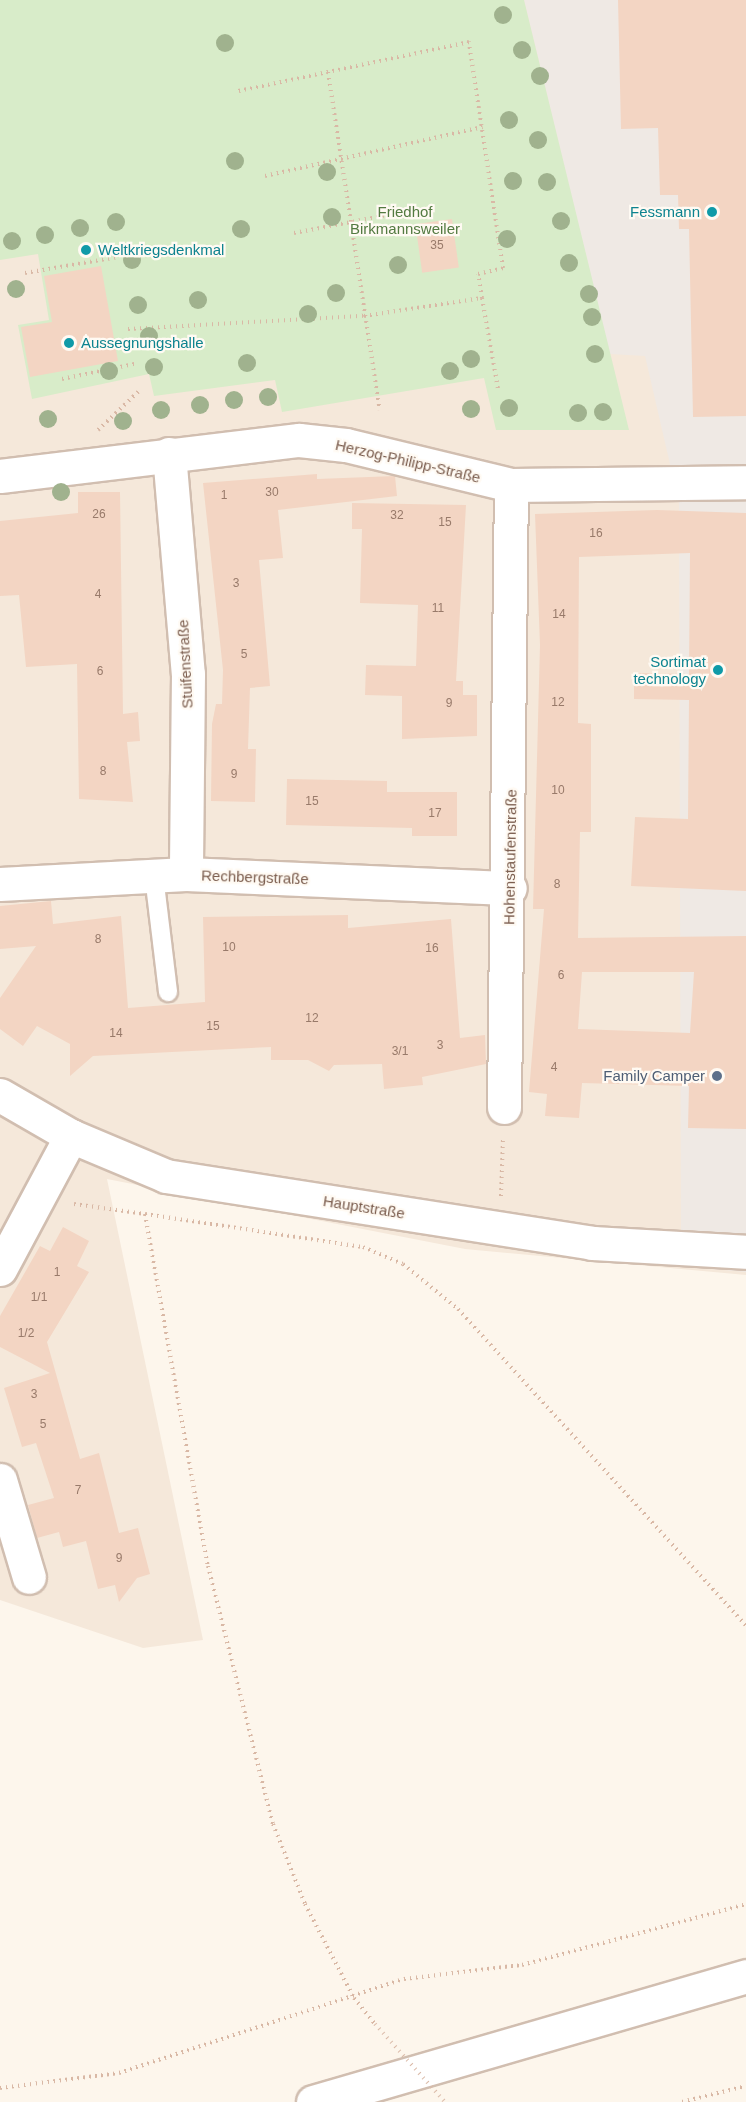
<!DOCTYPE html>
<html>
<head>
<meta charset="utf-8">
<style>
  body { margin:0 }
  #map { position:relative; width:746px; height:2102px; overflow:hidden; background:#fdf6ec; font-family:Helvetica,sans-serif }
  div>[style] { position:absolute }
  .residential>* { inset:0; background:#f5e8da }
  .industrial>* { inset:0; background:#efe9e4 }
  .green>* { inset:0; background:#d8ecc9 }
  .building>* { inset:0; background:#f3d5c3; transform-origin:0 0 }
  .path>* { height:4px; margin-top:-2px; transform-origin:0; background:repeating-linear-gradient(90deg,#d9b8a5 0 1.5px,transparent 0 6px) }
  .roads { filter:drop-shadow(2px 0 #d1beb0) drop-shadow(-2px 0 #d1beb0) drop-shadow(0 2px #d1beb0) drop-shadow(0 -2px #d1beb0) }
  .lane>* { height:18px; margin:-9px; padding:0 9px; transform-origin:9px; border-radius:9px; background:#fff }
  .street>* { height:33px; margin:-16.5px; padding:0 16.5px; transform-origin:16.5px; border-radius:16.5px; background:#fff }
  .secondary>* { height:33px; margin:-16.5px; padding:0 16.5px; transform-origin:16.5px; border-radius:16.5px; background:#fff }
  .path-bridge>* { height:4px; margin-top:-2px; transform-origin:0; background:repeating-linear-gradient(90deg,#d9b8a5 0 1.5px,transparent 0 6px) }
  .trees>* { width:18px; height:18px; margin:-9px; border-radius:50%; background:#a0b28e }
  .dots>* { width:16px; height:16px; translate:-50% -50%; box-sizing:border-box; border:3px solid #fffaf3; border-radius:50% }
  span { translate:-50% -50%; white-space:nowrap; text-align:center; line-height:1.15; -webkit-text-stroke:4.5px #fffaf3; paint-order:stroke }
  .number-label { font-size:12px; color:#987a6a }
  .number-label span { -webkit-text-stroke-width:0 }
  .park-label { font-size:15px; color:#537a41 }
  .culture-label { font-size:15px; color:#0d838f }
  .right { translate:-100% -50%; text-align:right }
  .left { translate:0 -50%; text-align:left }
  .street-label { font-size:15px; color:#7a5c4d }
  .service-label { font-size:15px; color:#4e5e75 }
</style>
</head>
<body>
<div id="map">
  <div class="residential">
    <i style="clip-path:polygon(0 0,746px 0,746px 1275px,465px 1249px,107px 1179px,203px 1640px,143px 1648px,0 1600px)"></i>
  </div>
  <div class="industrial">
    <i style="clip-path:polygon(524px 0,746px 0,746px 1272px,681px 1266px,679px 503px,645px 356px,610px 354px)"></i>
  </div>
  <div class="green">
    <i style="clip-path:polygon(0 0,524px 0,629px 430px,496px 430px,484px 378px,282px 412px,275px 380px,154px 396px,149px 374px,32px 399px,18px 325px,49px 320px,38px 254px,0 260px)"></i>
  </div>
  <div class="building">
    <i style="clip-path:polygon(618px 0,746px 0,746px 416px,693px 417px,689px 229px,679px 229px,678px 195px,660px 195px,658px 128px,621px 129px)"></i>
    <i style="left:452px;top:219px;width:49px;height:37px;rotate:82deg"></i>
    <i style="clip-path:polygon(101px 266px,118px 361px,30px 377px,21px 327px,52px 322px,44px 276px)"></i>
    <i style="clip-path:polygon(317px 474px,317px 479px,395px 476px,397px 496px,278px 510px,283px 558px,259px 560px,270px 686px,250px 688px,248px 749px,256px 749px,255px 802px,211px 801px,212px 724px,216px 704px,222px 704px,223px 670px,203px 483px)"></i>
    <i style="clip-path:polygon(78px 492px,120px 492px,123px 714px,138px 712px,140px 741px,127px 742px,133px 802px,79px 799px,77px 664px,26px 667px,19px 595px,0 596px,0 521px,78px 513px)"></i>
    <i style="clip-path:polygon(352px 503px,466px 505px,456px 681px,463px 681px,463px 695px,477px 695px,477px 736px,402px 739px,402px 696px,365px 695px,366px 665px,416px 666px,418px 605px,360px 603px,362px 529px,352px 529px)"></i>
    <i style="clip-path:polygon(evenodd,657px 510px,746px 513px,746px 891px,631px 886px,635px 817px,688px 819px,689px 700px,634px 699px,634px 673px,689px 674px,690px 553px,579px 557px,578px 723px,591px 724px,591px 832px,580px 832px,578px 938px,746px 936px,746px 1129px,688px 1128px,689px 1086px,582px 1083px,579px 1118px,545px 1116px,547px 1094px,529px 1092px,544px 909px,533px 909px,540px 645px,535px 514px,657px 510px,582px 972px,694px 972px,690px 1033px,578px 1029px,582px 972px)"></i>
    <i style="clip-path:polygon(287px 779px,387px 781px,387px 792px,457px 792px,457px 836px,412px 836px,412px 828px,286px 825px)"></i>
    <i style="clip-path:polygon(51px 901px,53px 924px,121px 916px,128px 1008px,205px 1002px,203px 917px,348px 915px,348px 928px,451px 919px,460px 1038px,485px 1035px,486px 1064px,422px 1077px,423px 1085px,384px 1089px,382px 1064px,334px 1065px,329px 1071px,308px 1060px,271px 1060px,271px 1047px,93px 1056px,70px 1076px,70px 1044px,37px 1026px,23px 1046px,0 1029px,0 998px,36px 946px,0 949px,0 906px)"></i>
    <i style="clip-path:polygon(63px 1227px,89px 1241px,77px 1266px,89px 1272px,47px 1342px,80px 1459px,99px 1453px,119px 1533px,138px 1528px,150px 1574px,137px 1578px,119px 1602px,115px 1585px,98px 1589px,86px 1541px,63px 1547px,59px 1532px,37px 1538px,28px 1505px,54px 1498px,36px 1443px,22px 1447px,4px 1388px,50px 1373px,0 1347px,0 1316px,40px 1246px,50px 1251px)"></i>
  </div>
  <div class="path">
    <i style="left:328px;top:72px;width:342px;rotate:81.3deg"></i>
    <i style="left:265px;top:176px;width:223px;rotate:-12.7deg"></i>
    <i style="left:294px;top:233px;width:121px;rotate:-10.9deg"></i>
    <i style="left:25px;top:273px;width:94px;rotate:-9.8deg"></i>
    <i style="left:482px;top:298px;width:92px;rotate:80deg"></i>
    <i style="left:128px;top:329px;width:236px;rotate:-3.2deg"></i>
    <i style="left:364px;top:316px;width:119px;rotate:-8.7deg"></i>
    <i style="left:482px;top:298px;width:24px;rotate:-99deg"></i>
    <i style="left:478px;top:274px;width:26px;rotate:-13deg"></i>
    <i style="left:503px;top:268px;width:229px;rotate:-98.6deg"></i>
    <i style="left:469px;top:42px;width:236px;rotate:168deg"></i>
    <i style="left:62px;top:379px;width:74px;rotate:-11.8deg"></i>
    <i style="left:98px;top:430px;width:57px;rotate:-43.6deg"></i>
    <i style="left:501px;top:1196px;width:58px;rotate:-88deg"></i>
    <i style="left:74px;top:1204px;width:72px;rotate:8deg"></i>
    <i style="left:145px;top:1214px;width:358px;rotate:79.9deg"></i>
    <i style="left:208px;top:1566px;width:266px;rotate:75.9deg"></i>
    <i style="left:273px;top:1824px;width:86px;rotate:68.2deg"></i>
    <i style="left:305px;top:1904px;width:106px;rotate:62.5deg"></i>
    <i style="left:354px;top:1998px;width:33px;rotate:51deg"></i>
    <i style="left:145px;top:1214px;width:220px;rotate:8.6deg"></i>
    <i style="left:363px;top:1247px;width:43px;rotate:23deg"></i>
    <i style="left:403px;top:1264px;width:71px;rotate:39.3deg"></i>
    <i style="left:458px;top:1309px;width:428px;rotate:47.7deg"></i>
    <i style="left:0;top:2088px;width:120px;rotate:-7.2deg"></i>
    <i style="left:119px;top:2073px;width:300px;rotate:-18.3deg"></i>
    <i style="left:404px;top:1979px;width:119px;rotate:-6.8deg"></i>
    <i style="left:522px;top:1965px;width:232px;rotate:-15.2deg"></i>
    <i style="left:682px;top:2102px;width:66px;rotate:-14deg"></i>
  </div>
  <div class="roads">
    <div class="lane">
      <i style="left:154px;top:876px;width:117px;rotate:83.1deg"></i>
    </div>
    <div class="street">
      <i style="left:169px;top:454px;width:221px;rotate:85.1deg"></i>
      <i style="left:188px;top:674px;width:200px;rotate:90.6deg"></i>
      <i style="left:0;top:884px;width:186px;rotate:-3.1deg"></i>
      <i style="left:186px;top:874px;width:324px;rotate:2.5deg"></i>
      <i style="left:0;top:1095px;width:82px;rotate:30deg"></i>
      <i style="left:71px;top:1136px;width:103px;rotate:22.8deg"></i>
      <i style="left:166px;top:1176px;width:431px;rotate:8.9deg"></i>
      <i style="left:592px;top:1243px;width:154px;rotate:3.3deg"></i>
      <i style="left:504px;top:1107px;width:622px;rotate:-89.36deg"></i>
      <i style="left:0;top:1269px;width:151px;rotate:-61.9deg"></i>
      <i style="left:0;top:1480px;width:101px;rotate:73.4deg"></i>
    </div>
    <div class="secondary">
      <i style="left:0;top:476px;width:301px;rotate:-6.9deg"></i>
      <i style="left:299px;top:440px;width:47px;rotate:6.1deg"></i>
      <i style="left:346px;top:445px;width:170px;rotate:13.6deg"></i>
      <i style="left:511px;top:485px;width:235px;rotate:-0.7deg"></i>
      <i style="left:313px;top:2102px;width:451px;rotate:-16.2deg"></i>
    </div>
  </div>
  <div class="path-bridge">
    <i style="left:375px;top:2024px;width:105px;rotate:48.1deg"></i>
  </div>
  <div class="trees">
    <i style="left:503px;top:15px"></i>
    <i style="left:225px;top:43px"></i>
    <i style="left:522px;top:50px"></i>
    <i style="left:540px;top:76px"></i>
    <i style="left:509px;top:120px"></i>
    <i style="left:538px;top:140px"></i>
    <i style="left:235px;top:161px"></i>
    <i style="left:327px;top:172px"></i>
    <i style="left:513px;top:181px"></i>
    <i style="left:547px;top:182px"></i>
    <i style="left:332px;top:217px"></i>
    <i style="left:561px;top:221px"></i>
    <i style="left:116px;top:222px"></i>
    <i style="left:80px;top:228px"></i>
    <i style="left:241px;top:229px"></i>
    <i style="left:45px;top:235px"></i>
    <i style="left:507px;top:239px"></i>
    <i style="left:12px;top:241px"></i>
    <i style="left:132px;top:260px"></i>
    <i style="left:569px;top:263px"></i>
    <i style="left:398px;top:265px"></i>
    <i style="left:16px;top:289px"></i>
    <i style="left:336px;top:293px"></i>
    <i style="left:589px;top:294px"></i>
    <i style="left:198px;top:300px"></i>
    <i style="left:138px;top:305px"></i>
    <i style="left:308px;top:314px"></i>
    <i style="left:592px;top:317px"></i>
    <i style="left:149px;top:336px"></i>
    <i style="left:595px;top:354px"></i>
    <i style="left:471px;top:359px"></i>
    <i style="left:247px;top:363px"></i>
    <i style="left:154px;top:367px"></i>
    <i style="left:109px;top:371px"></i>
    <i style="left:450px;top:371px"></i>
    <i style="left:268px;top:397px"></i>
    <i style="left:234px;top:400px"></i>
    <i style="left:200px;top:405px"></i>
    <i style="left:509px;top:408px"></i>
    <i style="left:471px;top:409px"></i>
    <i style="left:161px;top:410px"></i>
    <i style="left:603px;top:412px"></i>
    <i style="left:578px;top:413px"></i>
    <i style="left:48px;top:419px"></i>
    <i style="left:123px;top:421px"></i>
    <i style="left:61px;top:492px"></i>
  </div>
  <div class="dots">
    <i style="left:712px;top:212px;background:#0f9aa8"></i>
    <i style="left:86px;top:250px;background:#0f9aa8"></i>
    <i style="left:69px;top:343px;background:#0f9aa8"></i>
    <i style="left:718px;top:670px;background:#0f9aa8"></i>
    <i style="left:717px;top:1076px;background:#5c6f8a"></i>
  </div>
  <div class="number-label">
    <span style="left:437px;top:246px">35</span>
    <span style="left:272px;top:493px">30</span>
    <span style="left:224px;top:496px">1</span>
    <span style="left:99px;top:515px">26</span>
    <span style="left:397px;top:516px">32</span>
    <span style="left:445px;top:523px">15</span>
    <span style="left:596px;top:534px">16</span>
    <span style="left:236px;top:584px">3</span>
    <span style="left:98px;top:595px">4</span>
    <span style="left:438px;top:609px">11</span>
    <span style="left:559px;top:615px">14</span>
    <span style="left:244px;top:655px">5</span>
    <span style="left:100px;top:672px">6</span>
    <span style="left:558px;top:703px">12</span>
    <span style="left:449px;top:704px">9</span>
    <span style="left:103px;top:772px">8</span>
    <span style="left:234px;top:775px">9</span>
    <span style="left:558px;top:791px">10</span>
    <span style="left:312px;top:802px">15</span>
    <span style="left:435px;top:814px">17</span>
    <span style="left:557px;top:885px">8</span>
    <span style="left:98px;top:940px">8</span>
    <span style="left:229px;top:948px">10</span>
    <span style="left:432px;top:949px">16</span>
    <span style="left:561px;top:976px">6</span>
    <span style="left:312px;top:1019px">12</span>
    <span style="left:213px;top:1027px">15</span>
    <span style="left:116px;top:1034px">14</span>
    <span style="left:440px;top:1046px">3</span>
    <span style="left:400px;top:1052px">3/1</span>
    <span style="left:554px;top:1068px">4</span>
    <span style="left:57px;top:1273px">1</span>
    <span style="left:39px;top:1298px">1/1</span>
    <span style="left:26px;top:1334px">1/2</span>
    <span style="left:34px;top:1395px">3</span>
    <span style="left:43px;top:1425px">5</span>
    <span style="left:78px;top:1491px">7</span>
    <span style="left:119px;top:1559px">9</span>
  </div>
  <div class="park-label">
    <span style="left:405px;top:220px">Friedhof<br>Birkmannsweiler</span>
  </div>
  <div class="culture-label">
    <span class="right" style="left:700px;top:212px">Fessmann</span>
    <span class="left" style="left:98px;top:250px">Weltkriegsdenkmal</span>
    <span class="left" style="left:81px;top:343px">Aussegnungshalle</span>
    <span class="right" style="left:706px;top:670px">Sortimat<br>technology</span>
  </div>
  <div class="street-label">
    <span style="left:408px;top:461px;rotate:13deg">Herzog-Philipp-Straße</span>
    <span style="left:185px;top:664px;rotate:-93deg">Stuifenstraße</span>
    <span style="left:510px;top:857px;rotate:-89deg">Hohenstaufenstraße</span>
    <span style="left:255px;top:877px;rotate:2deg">Rechbergstraße</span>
    <span style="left:364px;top:1207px;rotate:9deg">Hauptstraße</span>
  </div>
  <div class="service-label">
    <span class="right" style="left:705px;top:1076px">Family Camper</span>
  </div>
</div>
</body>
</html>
